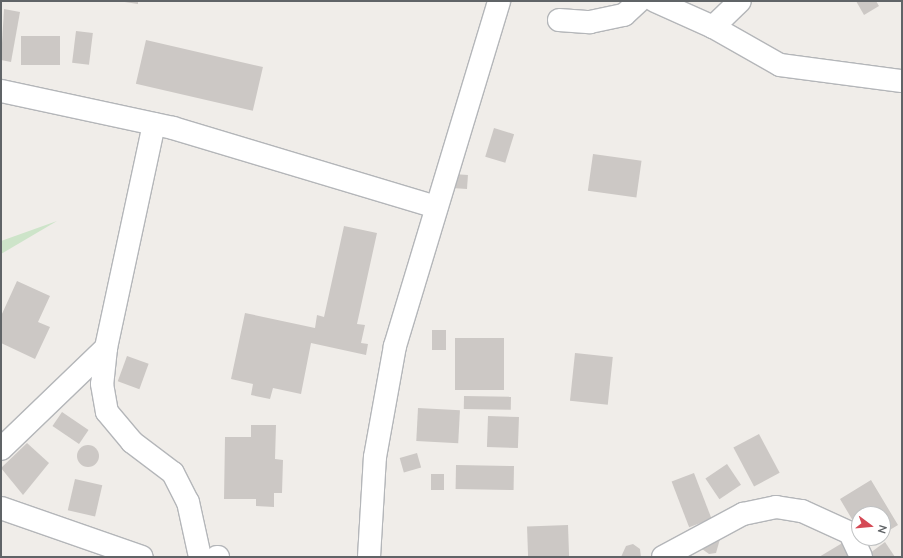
<!DOCTYPE html>
<html>
<head>
<meta charset="utf-8">
<style>
  body { margin:0 }
  #map { position:relative; width:903px; height:558px; overflow:hidden; background:#f0ede9; font-family:"Nunito Sans",sans-serif }
  div>[style] { position:absolute }
  .green>* { inset:0; background:#cde4c9 }
  .building>* { inset:0; background:#ccc8c5; transform-origin:0 0 }
  .round { border-radius:50% }
  .roads { filter:drop-shadow(1px 0 #b4b6b9) drop-shadow(-1px 0 #b4b6b9) drop-shadow(0 1px #b4b6b9) drop-shadow(0 -1px #b4b6b9) }
  .minor>* { height:22px; margin:-11px; padding:0 11px; transform-origin:11px; border-radius:11px; background:#fff }
  .tertiary>* { height:22px; margin:-11px; padding:0 11px; transform-origin:11px; border-radius:11px; background:#fff }
  span { translate:-50% -50%; white-space:nowrap; text-align:center; line-height:1.15; -webkit-text-stroke:3.5px #fff; paint-order:stroke }
  .frame { position:absolute; inset:0; border:2px solid #606467; pointer-events:none }
  .north { position:absolute; left:851px; top:506px; width:40px; height:40px; box-sizing:border-box; background:#fff; border:1px solid #bfc1c2; border-radius:50%; rotate:106deg; font-size:11px; font-weight:700; line-height:16px; text-align:center; color:#606467 }
  .north::after { content:''; display:block; margin:auto; width:14px; height:18px; background:#d54a56; clip-path:polygon(50% 0,100% 100%,50% 72%,0 100%) }
</style>
</head>
<body>
<div id="map">
  <div class="green">
    <i style="clip-path:polygon(57px 221px,1px 254px,1px 241px)"></i>
  </div>
  <div class="building">
    <i style="clip-path:polygon(118px 1px,138px 1px,138px 4px)"></i>
    <i style="clip-path:polygon(856px 1px,876px 1px,879px 6px,864px 15px)"></i>
    <i style="clip-path:polygon(4px 9px,20px 12px,11px 62px,1px 60px)"></i>
    <i style="left:76px;top:31px;width:17px;height:32px;rotate:7deg"></i>
    <i style="left:21px;top:36px;width:39px;height:29px"></i>
    <i style="left:146px;top:40px;width:120px;height:45px;rotate:13deg"></i>
    <i style="left:494px;top:128px;width:21px;height:30px;rotate:17deg"></i>
    <i style="left:593px;top:154px;width:49px;height:37px;rotate:8deg"></i>
    <i style="left:453px;top:174px;width:15px;height:14px;rotate:4deg"></i>
    <i style="clip-path:polygon(344px 226px,377px 233px,357px 324px,365px 325px,361px 343px,368px 344px,366px 355px,311px 343px,301px 394px,273px 388px,270px 399px,251px 395px,253px 384px,231px 379px,245px 313px,315px 328px,317px 315px,324px 317px)"></i>
    <i style="clip-path:polygon(17px 281px,50px 296px,38px 322px,50px 327px,35px 359px,1px 343px,1px 316px)"></i>
    <i style="left:432px;top:330px;width:14px;height:20px"></i>
    <i style="left:455px;top:338px;width:49px;height:52px"></i>
    <i style="left:575px;top:353px;width:38px;height:48px;rotate:6deg"></i>
    <i style="left:127px;top:356px;width:23px;height:27px;rotate:20deg"></i>
    <i style="left:464px;top:396px;width:47px;height:13px;rotate:1deg"></i>
    <i style="left:418px;top:408px;width:42px;height:33px;rotate:3deg"></i>
    <i style="left:62px;top:412px;width:32px;height:17px;rotate:34deg"></i>
    <i style="left:488px;top:416px;width:31px;height:31px;rotate:2deg"></i>
    <i style="clip-path:polygon(251px 425px,276px 425px,275px 459px,283px 460px,282px 493px,274px 493px,274px 507px,256px 506px,256px 499px,224px 499px,225px 437px,251px 437px)"></i>
    <i style="left:759px;top:434px;width:44px;height:29px;rotate:62deg"></i>
    <i style="clip-path:polygon(27px 443px,49px 463px,23px 495px,1px 468px)"></i>
    <i class="round" style="left:77px;top:445px;width:22px;height:22px"></i>
    <i style="left:417px;top:453px;width:15px;height:18px;rotate:74deg"></i>
    <i style="left:727px;top:464px;width:25px;height:26px;rotate:56deg"></i>
    <i style="left:456px;top:465px;width:58px;height:24px;rotate:1deg"></i>
    <i style="left:694px;top:473px;width:49px;height:24px;rotate:69deg"></i>
    <i style="left:431px;top:474px;width:13px;height:16px"></i>
    <i style="left:75px;top:479px;width:28px;height:32px;rotate:13deg"></i>
    <i style="clip-path:polygon(871px 480px,898px 525px,883px 534px,883px 514px,859px 514px,859px 531px,840px 499px)"></i>
    <i style="left:568px;top:525px;width:32px;height:41px;rotate:88deg"></i>
    <i style="clip-path:polygon(863px 538px,876px 538px,867px 544px)"></i>
    <i style="clip-path:polygon(720px 539px,716px 553px,709px 554px,702px 549px,701px 541px)"></i>
    <i style="clip-path:polygon(844px 542px,853px 557px,819px 557px)"></i>
    <i style="clip-path:polygon(885px 542px,895px 557px,867px 557px,866px 556px)"></i>
    <i style="clip-path:polygon(633px 544px,640px 549px,641px 557px,621px 557px,626px 546px)"></i>
  </div>
  <div class="roads">
    <div class="minor">
      <i style="left:655px;top:1px;width:64px;rotate:24.1deg"></i>
      <i style="left:713px;top:27px;width:77px;rotate:29.6deg"></i>
      <i style="left:780px;top:65px;width:123px;rotate:7.5deg"></i>
      <i style="left:559px;top:20px;width:31px;rotate:4deg"></i>
      <i style="left:590px;top:22px;width:35px;rotate:-12deg"></i>
      <i style="left:624px;top:15px;width:21px;rotate:-43deg"></i>
      <i style="left:713px;top:27px;width:37px;rotate:-44deg"></i>
      <i style="left:1px;top:91px;width:176px;rotate:12.1deg"></i>
      <i style="left:173px;top:128px;width:275px;rotate:16.7deg"></i>
      <i style="left:154px;top:124px;width:229px;rotate:102.1deg"></i>
      <i style="left:106px;top:348px;width:36px;rotate:96deg"></i>
      <i style="left:102px;top:384px;width:28px;rotate:80deg"></i>
      <i style="left:107px;top:412px;width:39px;rotate:50deg"></i>
      <i style="left:132px;top:442px;width:51px;rotate:37.1deg"></i>
      <i style="left:173px;top:473px;width:33px;rotate:63deg"></i>
      <i style="left:188px;top:502px;width:56px;rotate:77.7deg"></i>
      <i style="left:1px;top:449px;width:146px;rotate:-43.9deg"></i>
      <i style="left:1px;top:508px;width:149px;rotate:19.2deg"></i>
      <i style="left:217px;top:557px;width:1px"></i>
      <i style="left:663px;top:557px;width:91px;rotate:-28.3deg"></i>
      <i style="left:743px;top:514px;width:34px;rotate:-12deg"></i>
      <i style="left:776px;top:507px;width:26px;rotate:9deg"></i>
      <i style="left:802px;top:511px;width:53px;rotate:24.6deg"></i>
      <i style="left:850px;top:533px;width:26px;rotate:65deg"></i>
    </div>
    <div class="tertiary">
      <i style="left:369px;top:557px;width:100px;rotate:-86.6deg"></i>
      <i style="left:375px;top:457px;width:113px;rotate:-79.8deg"></i>
      <i style="left:395px;top:346px;width:360px;rotate:-73.2deg"></i>
    </div>
  </div>
  <div class="frame"></div>
  <div class="north">N</div>
</div>
</body>
</html>
